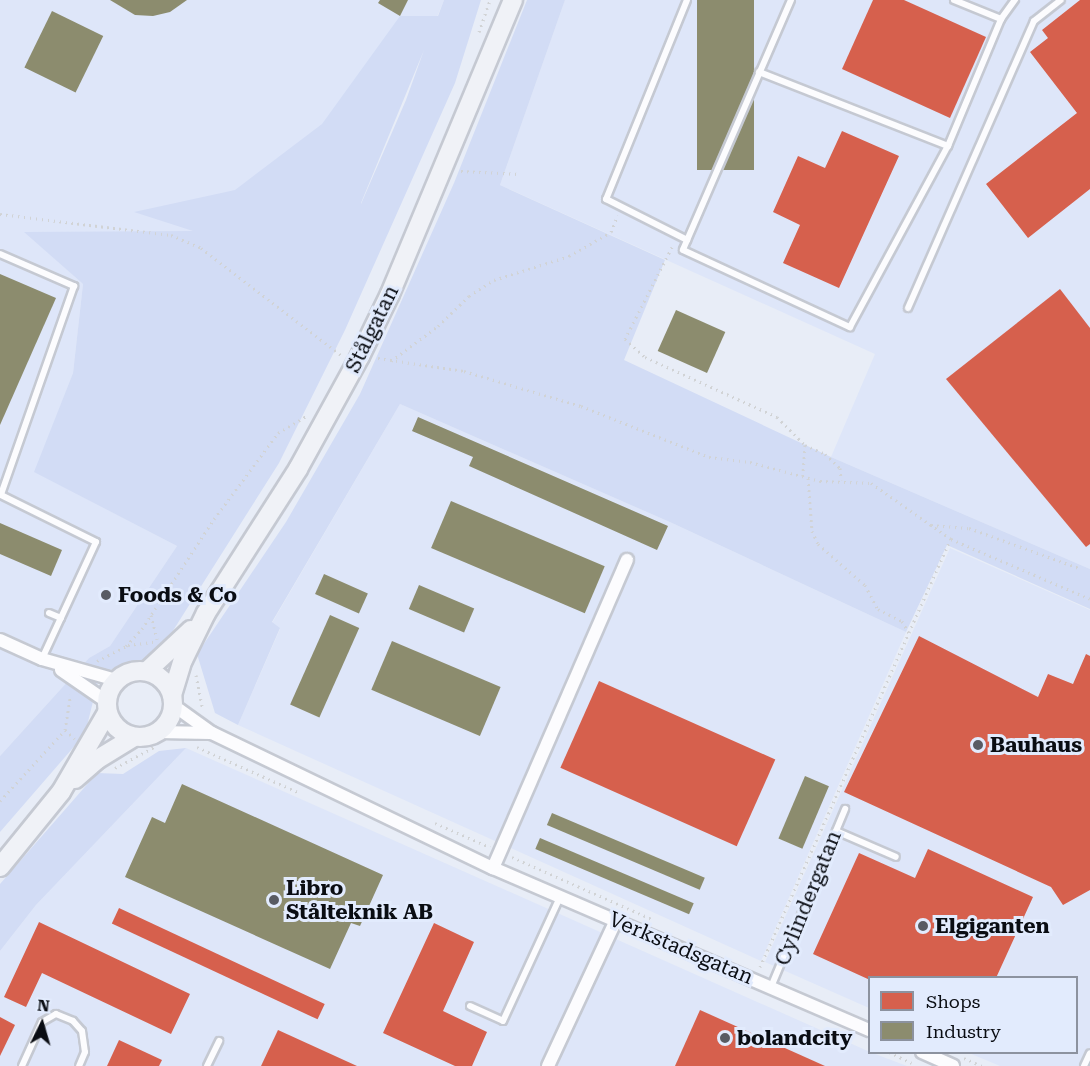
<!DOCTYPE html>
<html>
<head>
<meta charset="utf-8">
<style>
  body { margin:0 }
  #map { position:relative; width:1090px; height:1066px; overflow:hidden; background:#e8edf7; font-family:"Roboto Serif",serif }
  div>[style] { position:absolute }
  .built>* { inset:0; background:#dee6f9 }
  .green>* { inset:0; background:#d2dcf5 }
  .shops>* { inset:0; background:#d6604d; transform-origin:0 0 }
  .industry>* { inset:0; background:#8c8c6e; transform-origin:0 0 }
  .path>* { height:3px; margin-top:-1.5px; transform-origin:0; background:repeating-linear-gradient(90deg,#d1d3d5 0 1.5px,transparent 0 6px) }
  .roads { filter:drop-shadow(2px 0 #c5c9d2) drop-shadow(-2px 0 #c5c9d2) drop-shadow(0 2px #c5c9d2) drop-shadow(0 -2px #c5c9d2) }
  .service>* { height:6px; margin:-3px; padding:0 3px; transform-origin:3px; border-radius:3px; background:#fcfcfe }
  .minor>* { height:12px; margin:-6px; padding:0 6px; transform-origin:6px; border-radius:6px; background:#fcfcfe }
  .secondary>* { height:18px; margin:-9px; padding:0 9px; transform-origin:9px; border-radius:9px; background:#f0f2f7 }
  .secondary>.ring { margin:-9px; padding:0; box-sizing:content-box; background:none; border:18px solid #f0f2f7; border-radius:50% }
  .dots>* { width:16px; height:16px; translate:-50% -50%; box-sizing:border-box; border:3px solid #e2ebfd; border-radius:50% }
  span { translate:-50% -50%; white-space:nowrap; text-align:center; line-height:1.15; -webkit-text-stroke:6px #e2ebfd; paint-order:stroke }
  .street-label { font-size:21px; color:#0a0d13 }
  .poi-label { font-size:21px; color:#0a0d13; font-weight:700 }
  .left { translate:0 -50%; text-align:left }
  .legend { position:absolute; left:868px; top:976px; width:210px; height:78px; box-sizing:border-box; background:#e2ebfd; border:2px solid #8c929f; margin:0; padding:8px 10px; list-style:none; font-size:18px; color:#0a0d13 }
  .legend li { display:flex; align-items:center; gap:12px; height:30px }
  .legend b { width:30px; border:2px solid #8c929f }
  .north { position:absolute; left:12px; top:994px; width:60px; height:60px; -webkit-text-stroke:4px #e2ebfd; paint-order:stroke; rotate:5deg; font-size:16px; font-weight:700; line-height:24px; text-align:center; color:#0a0d13 }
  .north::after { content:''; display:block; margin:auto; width:21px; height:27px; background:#0a0d13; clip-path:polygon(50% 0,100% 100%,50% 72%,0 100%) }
</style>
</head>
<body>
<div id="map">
  <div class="built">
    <i style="clip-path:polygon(0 0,444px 0,331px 274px,25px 232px,83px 284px,73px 373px,35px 472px,177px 546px,110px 646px,89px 658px,0 756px)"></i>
    <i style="clip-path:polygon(565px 0,1090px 0,1090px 569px,831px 457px,875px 354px,500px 185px)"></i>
    <i style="clip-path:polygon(400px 404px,672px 523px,906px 632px,761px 961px,238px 725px,280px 629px,272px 623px)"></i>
    <i style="clip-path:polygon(950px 548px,1090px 610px,1090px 1066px,1000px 1066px,969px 1053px,1076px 1052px,1076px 978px,870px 978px,869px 1008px,765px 962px)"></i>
    <i style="clip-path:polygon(186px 748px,870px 1052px,907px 1066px,0 1066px,0 951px,36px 905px)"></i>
  </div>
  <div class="green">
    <i style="clip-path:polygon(evenodd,444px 0,481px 0,455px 83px,345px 330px,279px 463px,157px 656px,100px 673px,85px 734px,0 832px,0 756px,89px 658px,110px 646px,177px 546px,34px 472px,73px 373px,83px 284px,24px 232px,193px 231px,134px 212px,235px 190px,322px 124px,400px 16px,438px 16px,444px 0,424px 50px,406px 100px,361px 204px,361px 203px,424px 50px)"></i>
    <i style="clip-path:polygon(527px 0,565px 0,500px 185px,665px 260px,624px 360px,831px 457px,1090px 569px,1090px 609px,947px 545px,906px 632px,672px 523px,400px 404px,272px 622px,280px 628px,238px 725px,215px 713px,197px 654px,286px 522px,360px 394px,454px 183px)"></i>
    <i style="clip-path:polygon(186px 748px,36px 905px,0 951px,0 884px,97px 773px,123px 774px,159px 751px)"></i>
  </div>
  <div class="shops">
    <i style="clip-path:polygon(873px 0,904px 0,986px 37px,950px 118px,842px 69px)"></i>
    <i style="clip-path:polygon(1080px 0,1090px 0,1090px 189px,1028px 238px,986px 184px,1077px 113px,1030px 52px,1048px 38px,1042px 30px)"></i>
    <i style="clip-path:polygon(842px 131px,899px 156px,839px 288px,783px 263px,800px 225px,773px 212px,798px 156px,825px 168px)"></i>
    <i style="clip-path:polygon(1060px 289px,1090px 328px,1090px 544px,1086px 547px,946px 379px)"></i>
    <i style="clip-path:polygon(919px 636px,1038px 697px,1048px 674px,1073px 684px,1086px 654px,1090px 656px,1090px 890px,1063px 905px,1051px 887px,844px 792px)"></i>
    <i style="left:599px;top:681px;width:193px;height:95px;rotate:24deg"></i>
    <i style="clip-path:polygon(928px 849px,1033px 897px,996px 978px,870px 980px,813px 954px,859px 853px,915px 878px)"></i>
    <i style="left:119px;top:908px;width:227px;height:17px;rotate:25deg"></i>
    <i style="clip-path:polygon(39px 922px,190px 994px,171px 1034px,42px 973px,26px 1007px,4px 997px)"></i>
    <i style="clip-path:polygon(434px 923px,474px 942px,443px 1011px,487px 1032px,472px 1066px,455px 1066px,383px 1033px)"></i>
    <i style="clip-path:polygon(700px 1010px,825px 1066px,675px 1066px)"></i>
    <i style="clip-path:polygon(0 1017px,15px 1025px,0 1056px)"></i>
    <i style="clip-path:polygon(278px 1030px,357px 1066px,261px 1066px)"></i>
    <i style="clip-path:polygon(119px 1040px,162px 1060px,159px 1066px,107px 1066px)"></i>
  </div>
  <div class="industry">
    <i style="clip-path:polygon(110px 0,187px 0,170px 12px,153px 16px,135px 15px)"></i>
    <i style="clip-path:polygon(380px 0,408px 0,400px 16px,378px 3px)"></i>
    <i style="left:697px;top:0;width:57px;height:170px"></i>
    <i style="left:52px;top:11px;width:57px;height:63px;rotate:26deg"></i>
    <i style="clip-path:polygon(0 274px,56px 298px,0 425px)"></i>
    <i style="left:676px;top:310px;width:54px;height:45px;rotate:24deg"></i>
    <i style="clip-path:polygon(418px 417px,668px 526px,657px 550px,469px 466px,473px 457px,412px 431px)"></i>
    <i style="left:451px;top:501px;width:167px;height:51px;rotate:23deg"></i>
    <i style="clip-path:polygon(0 523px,62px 550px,51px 576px,0 554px)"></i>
    <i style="left:324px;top:574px;width:48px;height:22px;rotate:24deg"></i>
    <i style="left:419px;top:585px;width:60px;height:26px;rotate:23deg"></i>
    <i style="left:330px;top:615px;width:32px;height:98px;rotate:24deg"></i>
    <i style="left:392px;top:641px;width:118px;height:53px;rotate:23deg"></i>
    <i style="left:805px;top:776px;width:26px;height:68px;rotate:23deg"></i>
    <i style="clip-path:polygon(182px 784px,383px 875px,360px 926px,351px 923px,330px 969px,125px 877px,152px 817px,165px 823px)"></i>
    <i style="left:552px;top:813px;width:166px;height:13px;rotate:23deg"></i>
    <i style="left:540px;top:838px;width:167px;height:12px;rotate:23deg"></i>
  </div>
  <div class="path">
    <i style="left:479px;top:32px;width:34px;rotate:-71deg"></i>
    <i style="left:461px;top:171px;width:59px;rotate:2.9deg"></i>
    <i style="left:0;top:214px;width:172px;rotate:7deg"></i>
    <i style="left:171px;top:235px;width:33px;rotate:23deg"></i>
    <i style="left:201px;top:248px;width:176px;rotate:37.4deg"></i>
    <i style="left:672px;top:247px;width:103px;rotate:117.1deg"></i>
    <i style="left:625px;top:339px;width:27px;rotate:42deg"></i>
    <i style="left:645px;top:357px;width:145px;rotate:24.4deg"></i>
    <i style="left:777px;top:417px;width:40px;rotate:45deg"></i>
    <i style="left:805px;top:445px;width:31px;rotate:94deg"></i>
    <i style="left:378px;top:358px;width:87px;rotate:8.6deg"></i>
    <i style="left:464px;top:371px;width:122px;rotate:16.7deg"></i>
    <i style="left:581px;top:406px;width:138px;rotate:21.7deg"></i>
    <i style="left:709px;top:457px;width:41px;rotate:7deg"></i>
    <i style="left:750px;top:462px;width:73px;rotate:15.2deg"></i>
    <i style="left:820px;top:481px;width:51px;rotate:2.2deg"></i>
    <i style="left:871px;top:483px;width:98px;rotate:35deg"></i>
    <i style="left:951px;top:539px;width:151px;rotate:23.3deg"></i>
    <i style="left:391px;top:361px;width:59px;rotate:-36.7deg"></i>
    <i style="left:438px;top:326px;width:43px;rotate:-44.1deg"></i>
    <i style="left:469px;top:296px;width:30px;rotate:-33deg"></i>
    <i style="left:494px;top:280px;width:79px;rotate:-17.7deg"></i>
    <i style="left:569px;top:256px;width:48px;rotate:-29.7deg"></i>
    <i style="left:611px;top:232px;width:18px;rotate:-68deg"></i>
    <i style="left:805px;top:445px;width:22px;rotate:24deg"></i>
    <i style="left:825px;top:454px;width:21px;rotate:43deg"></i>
    <i style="left:840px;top:468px;width:12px;rotate:85deg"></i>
    <i style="left:808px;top:478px;width:53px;rotate:85.7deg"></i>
    <i style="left:812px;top:531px;width:14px;rotate:65deg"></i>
    <i style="left:818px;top:544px;width:62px;rotate:41.1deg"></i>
    <i style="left:865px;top:585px;width:27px;rotate:62deg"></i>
    <i style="left:878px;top:609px;width:27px;rotate:27deg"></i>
    <i style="left:902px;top:621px;width:14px;rotate:60deg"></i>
    <i style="left:931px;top:525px;width:38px;rotate:5deg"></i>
    <i style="left:969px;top:528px;width:117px;rotate:20deg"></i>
    <i style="left:151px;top:615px;width:25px;rotate:76deg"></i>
    <i style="left:128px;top:645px;width:26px;rotate:-7deg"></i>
    <i style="left:97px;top:661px;width:33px;rotate:-27deg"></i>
    <i style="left:126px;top:646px;width:23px;rotate:-47deg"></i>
    <i style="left:142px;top:629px;width:131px;rotate:-56.8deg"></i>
    <i style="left:214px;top:519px;width:107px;rotate:-53.3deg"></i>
    <i style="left:278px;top:433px;width:35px;rotate:-31deg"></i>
    <i style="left:196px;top:675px;width:36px;rotate:79deg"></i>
    <i style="left:65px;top:730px;width:13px;rotate:42deg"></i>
    <i style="left:197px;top:747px;width:113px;rotate:24.1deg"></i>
    <i style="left:115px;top:768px;width:47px;rotate:-28.2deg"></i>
    <i style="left:0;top:801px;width:96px;rotate:-47.5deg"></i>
    <i style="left:65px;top:730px;width:36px;rotate:-81deg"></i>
    <i style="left:435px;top:823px;width:60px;rotate:23.6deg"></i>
    <i style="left:512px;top:857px;width:155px;rotate:23.9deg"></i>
    <i style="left:760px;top:967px;width:469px;rotate:-66deg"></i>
    <i style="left:889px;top:1052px;width:25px;rotate:26deg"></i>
    <i style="left:964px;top:1058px;width:20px;rotate:24deg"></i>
  </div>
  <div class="roads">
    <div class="service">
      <i style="left:687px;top:0;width:215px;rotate:112.1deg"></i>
      <i style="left:606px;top:199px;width:91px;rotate:26.8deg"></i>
      <i style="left:791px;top:0;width:272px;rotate:113.4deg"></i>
      <i style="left:683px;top:250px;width:184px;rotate:24.8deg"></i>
      <i style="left:850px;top:327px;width:206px;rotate:-61.6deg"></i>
      <i style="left:948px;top:146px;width:138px;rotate:-67.3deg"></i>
      <i style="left:954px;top:0;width:51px;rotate:22deg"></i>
      <i style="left:1001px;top:19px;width:24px;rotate:-54deg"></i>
      <i style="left:759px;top:72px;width:203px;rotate:21.4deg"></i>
      <i style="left:0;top:254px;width:81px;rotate:23.4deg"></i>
      <i style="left:74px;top:286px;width:221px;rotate:109.3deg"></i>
      <i style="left:1px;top:495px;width:106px;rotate:26.3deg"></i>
      <i style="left:96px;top:542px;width:129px;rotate:114.8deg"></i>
      <i style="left:908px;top:308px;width:313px;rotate:-66.3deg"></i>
      <i style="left:1034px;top:21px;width:34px;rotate:-38deg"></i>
      <i style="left:49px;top:613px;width:13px;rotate:23deg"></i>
      <i style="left:836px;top:831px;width:65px;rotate:23.4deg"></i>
      <i style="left:771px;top:987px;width:193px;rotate:-67.4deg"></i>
      <i style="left:470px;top:1006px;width:36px;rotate:24deg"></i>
      <i style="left:503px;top:1021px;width:136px;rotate:-65.3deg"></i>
      <i style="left:22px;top:1066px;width:48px;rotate:-65.6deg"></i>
      <i style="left:42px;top:1022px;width:16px;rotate:-30deg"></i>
      <i style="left:56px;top:1014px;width:18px;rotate:22deg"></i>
      <i style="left:73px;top:1021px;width:13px;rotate:48deg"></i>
      <i style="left:82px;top:1031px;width:21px;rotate:82deg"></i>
      <i style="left:85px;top:1052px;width:15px;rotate:113deg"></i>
      <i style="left:207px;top:1066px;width:28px;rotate:-64deg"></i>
      <i style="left:1084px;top:1066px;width:14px;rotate:-65deg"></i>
    </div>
    <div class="minor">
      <i style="left:0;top:640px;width:46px;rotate:24.3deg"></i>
      <i style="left:42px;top:659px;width:77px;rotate:15.8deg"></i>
      <i style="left:61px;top:670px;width:55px;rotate:34.6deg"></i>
      <i style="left:173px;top:705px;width:48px;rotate:35.7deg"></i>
      <i style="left:212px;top:733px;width:312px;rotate:25.7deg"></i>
      <i style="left:493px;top:868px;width:410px;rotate:23.3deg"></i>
      <i style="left:159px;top:732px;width:51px;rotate:1.1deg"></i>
      <i style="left:493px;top:868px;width:336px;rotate:-66.5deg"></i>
      <i style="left:922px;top:1052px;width:34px;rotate:24deg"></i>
      <i style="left:548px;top:1066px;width:161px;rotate:-65deg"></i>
    </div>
    <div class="secondary">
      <i class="ring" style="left:107px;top:671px;width:48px;height:48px"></i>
      <i style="left:147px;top:671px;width:60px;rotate:-43deg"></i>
      <i style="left:172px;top:695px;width:37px;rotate:-73deg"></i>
      <i style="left:183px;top:660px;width:52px;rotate:-63.9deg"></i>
      <i style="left:206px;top:613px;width:171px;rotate:-57.4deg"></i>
      <i style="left:298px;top:469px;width:129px;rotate:-61.2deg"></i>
      <i style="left:360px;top:356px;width:69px;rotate:-64.2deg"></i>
      <i style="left:390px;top:294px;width:319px;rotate:-67.3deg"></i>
      <i style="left:75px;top:779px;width:30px;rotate:-41deg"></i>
      <i style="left:98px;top:759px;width:42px;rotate:-31.4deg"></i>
      <i style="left:0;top:867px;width:97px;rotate:-50.9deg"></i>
      <i style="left:61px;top:792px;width:91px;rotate:-59.8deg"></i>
    </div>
  </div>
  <div class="dots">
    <i style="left:106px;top:595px;background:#585b63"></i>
    <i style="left:978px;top:745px;background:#585b63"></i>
    <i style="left:274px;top:900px;background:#585b63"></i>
    <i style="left:923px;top:926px;background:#585b63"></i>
    <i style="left:725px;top:1038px;background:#585b63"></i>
  </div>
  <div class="street-label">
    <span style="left:372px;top:329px;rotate:-64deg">Stålgatan</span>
    <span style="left:808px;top:898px;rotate:-68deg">Cylindergatan</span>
    <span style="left:681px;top:948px;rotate:23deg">Verkstadsgatan</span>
  </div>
  <div class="poi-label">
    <span class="left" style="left:118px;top:595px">Foods &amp; Co</span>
    <span class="left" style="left:990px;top:745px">Bauhaus</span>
    <span class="left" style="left:286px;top:900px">Libro<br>Stålteknik AB</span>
    <span class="left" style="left:935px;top:926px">Elgiganten</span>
    <span class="left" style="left:737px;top:1038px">bolandcity</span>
  </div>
  <ul class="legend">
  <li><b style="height:16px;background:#d6604d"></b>Shops</li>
  <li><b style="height:16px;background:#8c8c6e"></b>Industry</li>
  </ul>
  <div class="north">N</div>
</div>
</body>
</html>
